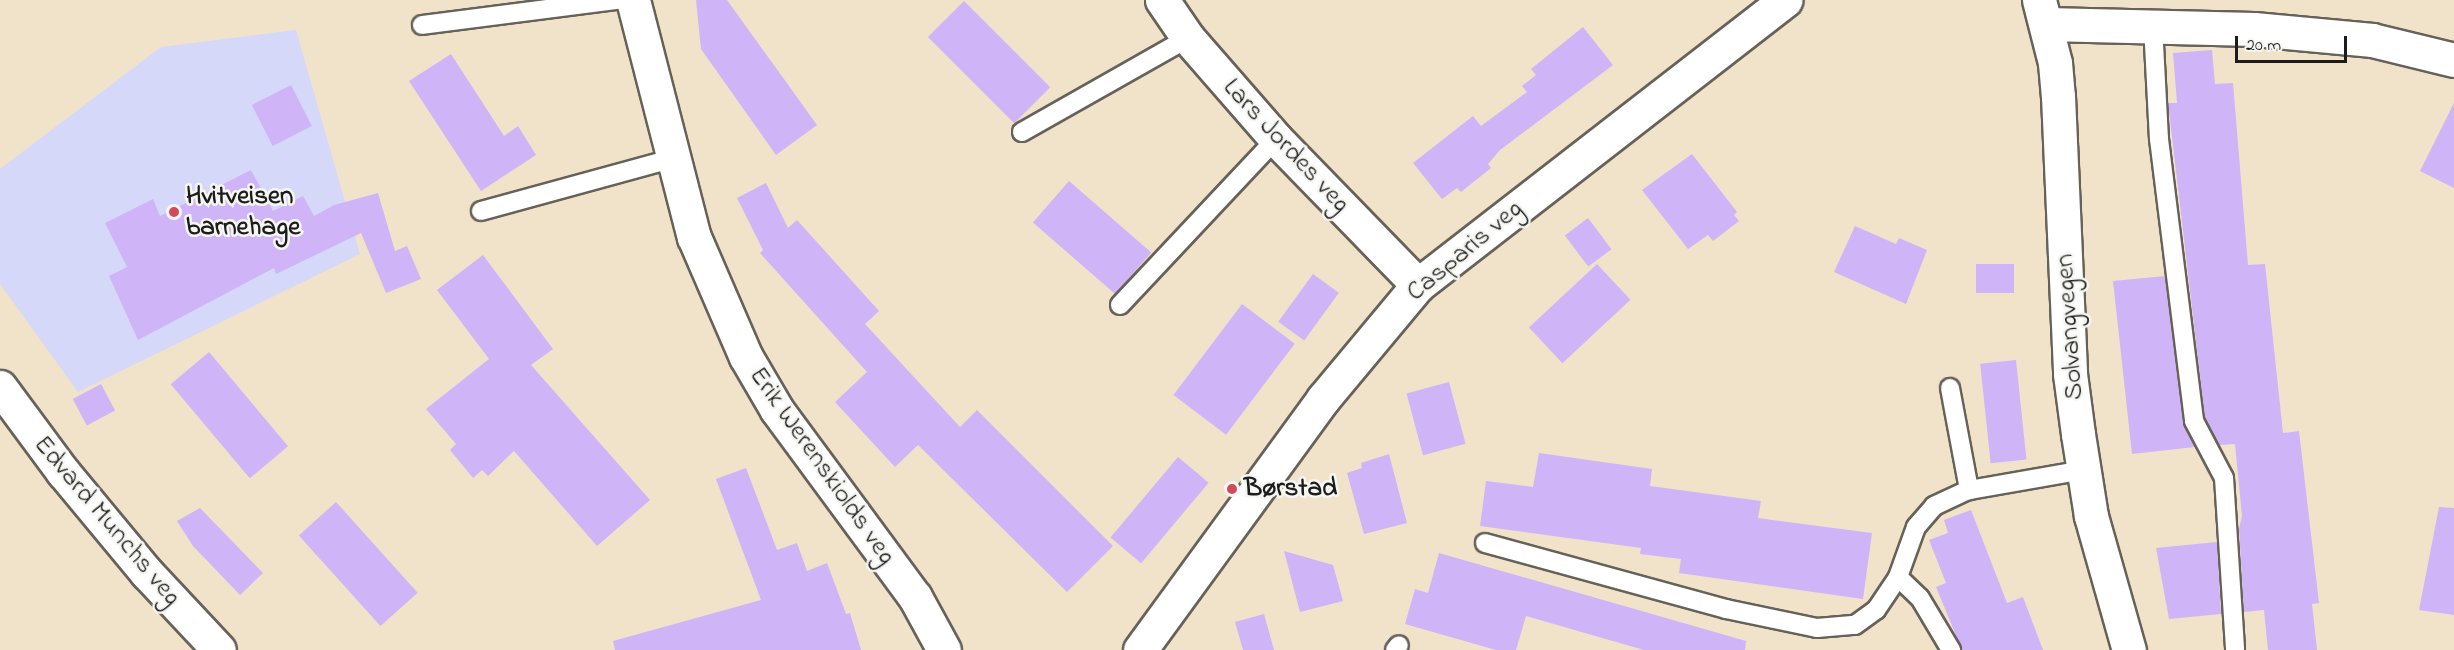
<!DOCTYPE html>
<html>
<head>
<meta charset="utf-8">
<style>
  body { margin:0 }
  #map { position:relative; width:2454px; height:650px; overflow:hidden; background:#f0e3c9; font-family:"Indie Flower",sans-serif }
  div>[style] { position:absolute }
  .built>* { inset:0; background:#d5d8f9 }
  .building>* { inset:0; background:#cfb4f8; transform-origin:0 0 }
  .roads { filter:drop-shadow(2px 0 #666259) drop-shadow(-2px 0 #666259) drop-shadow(0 2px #666259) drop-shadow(0 -2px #666259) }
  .service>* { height:18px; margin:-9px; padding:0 9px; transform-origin:9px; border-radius:9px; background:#fff }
  .minor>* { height:33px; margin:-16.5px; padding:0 16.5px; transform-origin:16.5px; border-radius:16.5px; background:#fff }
  .secondary>* { height:33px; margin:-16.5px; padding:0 16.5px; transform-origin:16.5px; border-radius:16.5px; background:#fff }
  .dots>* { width:16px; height:16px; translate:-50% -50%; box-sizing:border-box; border:3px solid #f6f6f2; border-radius:50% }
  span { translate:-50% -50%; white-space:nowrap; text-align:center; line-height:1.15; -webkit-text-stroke:5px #f6f6f2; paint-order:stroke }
  .street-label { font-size:27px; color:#1c1c1c }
  .poi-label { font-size:27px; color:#1c1c1c; font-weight:700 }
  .left { translate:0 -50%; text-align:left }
  .scale { position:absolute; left:2235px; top:36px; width:112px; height:27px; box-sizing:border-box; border:3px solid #1c1c1c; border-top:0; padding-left:8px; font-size:18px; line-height:21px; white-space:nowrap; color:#1c1c1c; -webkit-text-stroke:4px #f6f6f2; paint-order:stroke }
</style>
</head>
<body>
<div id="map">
  <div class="built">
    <i style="clip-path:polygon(296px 30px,360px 254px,78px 392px,0 284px,0 169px,161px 47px)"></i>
  </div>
  <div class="building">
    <i style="clip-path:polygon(696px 0,727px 0,817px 125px,776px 155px,701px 49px)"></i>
    <i style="left:964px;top:1px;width:122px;height:51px;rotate:45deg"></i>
    <i style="clip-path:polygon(1583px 27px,1613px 65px,1500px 150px,1488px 164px,1491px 168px,1461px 192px,1457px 188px,1442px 199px,1413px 163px,1473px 116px,1481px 126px,1527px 92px,1522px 86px,1536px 75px,1531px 69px)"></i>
    <i style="clip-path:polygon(2212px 50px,2215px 84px,2233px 83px,2248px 265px,2265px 264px,2283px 433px,2299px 431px,2319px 603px,2312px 604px,2317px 650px,2268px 650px,2264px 610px,2244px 612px,2239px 529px,2242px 516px,2235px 444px,2219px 445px,2205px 418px,2168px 103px,2177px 103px,2173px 53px)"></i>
    <i style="clip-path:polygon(451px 54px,504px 136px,518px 126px,536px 155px,481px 191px,409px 81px)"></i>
    <i style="left:291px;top:85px;width:46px;height:44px;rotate:63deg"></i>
    <i style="clip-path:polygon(2454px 103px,2454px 188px,2420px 171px)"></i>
    <i style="clip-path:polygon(1692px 154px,1737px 212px,1734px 215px,1739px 221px,1713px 241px,1708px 235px,1688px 249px,1642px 190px)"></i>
    <i style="clip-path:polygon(251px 170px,273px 211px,303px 196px,314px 216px,334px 205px,378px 193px,395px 251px,407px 246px,421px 279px,386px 293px,361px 233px,276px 274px,274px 268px,138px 340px,109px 276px,127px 267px,105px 223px,153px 199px,160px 216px)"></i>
    <i style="left:1069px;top:181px;width:109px;height:55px;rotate:41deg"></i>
    <i style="clip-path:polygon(766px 183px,788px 228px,797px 220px,879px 311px,865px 324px,960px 427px,977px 410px,1113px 546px,1067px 592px,918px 445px,895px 467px,835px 402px,867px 372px,760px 253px,763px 250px,737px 198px)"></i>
    <i style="left:1588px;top:218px;width:39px;height:29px;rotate:53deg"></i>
    <i style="clip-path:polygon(1855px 226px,1896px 244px,1899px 238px,1927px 250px,1906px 304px,1834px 272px)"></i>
    <i style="clip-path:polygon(483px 255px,553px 349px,531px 365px,650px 500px,597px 546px,514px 451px,488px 476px,482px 470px,473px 478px,450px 450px,456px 444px,426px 409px,489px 359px,437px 290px)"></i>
    <i style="left:1597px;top:264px;width:49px;height:93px;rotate:47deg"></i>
    <i style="left:1976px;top:264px;width:38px;height:29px"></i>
    <i style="left:1313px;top:274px;width:32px;height:59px;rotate:36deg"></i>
    <i style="clip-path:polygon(2165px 276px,2183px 422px,2195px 447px,2132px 454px,2113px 281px)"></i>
    <i style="left:1242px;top:304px;width:66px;height:114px;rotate:37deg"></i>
    <i style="left:209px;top:352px;width:123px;height:50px;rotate:50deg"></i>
    <i style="left:2016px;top:360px;width:100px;height:36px;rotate:84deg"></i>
    <i style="left:1449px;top:382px;width:64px;height:44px;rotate:75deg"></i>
    <i style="left:101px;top:384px;width:30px;height:32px;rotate:62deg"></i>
    <i style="clip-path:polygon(1539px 453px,1652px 469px,1650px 486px,1761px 501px,1758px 518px,1872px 533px,1863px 599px,1679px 573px,1681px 559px,1640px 554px,1641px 548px,1480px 526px,1486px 481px,1533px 487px)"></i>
    <i style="clip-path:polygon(1389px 454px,1407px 523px,1364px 534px,1347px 473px,1362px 468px,1361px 463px)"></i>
    <i style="left:1178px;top:457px;width:40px;height:105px;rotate:40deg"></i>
    <i style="clip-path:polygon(746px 468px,777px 550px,797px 543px,807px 571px,827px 563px,846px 614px,850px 613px,861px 650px,615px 650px,613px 641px,761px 600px,716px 479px)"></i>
    <i style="left:336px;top:502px;width:122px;height:50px;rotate:48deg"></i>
    <i style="clip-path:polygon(2439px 507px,2454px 508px,2454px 615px,2419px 610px)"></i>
    <i style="clip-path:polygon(200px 508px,263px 573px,240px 595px,193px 546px,177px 521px)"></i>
    <i style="clip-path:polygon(1971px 510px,2007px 603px,2023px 597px,2043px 650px,1962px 650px,1936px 587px,1946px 583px,1929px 540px,1948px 533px,1944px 520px)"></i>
    <i style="clip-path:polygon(2217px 542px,2221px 614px,2169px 619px,2156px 548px)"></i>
    <i style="clip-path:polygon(1284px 551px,1333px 565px,1343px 601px,1300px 612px)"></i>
    <i style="clip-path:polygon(1439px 553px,1746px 641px,1745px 650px,1644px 650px,1526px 616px,1516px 650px,1496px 650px,1405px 624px,1415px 589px,1428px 593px)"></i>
    <i style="clip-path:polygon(1264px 614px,1274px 650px,1243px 650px,1235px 622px)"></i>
  </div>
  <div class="roads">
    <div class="service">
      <i style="left:422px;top:25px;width:198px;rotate:-7.3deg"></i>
      <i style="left:2153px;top:25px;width:114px;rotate:87deg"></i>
      <i style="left:2159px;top:139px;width:284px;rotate:82.9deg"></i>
      <i style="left:2194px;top:421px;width:64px;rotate:62.2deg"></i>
      <i style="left:2224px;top:478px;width:172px;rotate:86.3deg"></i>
      <i style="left:1022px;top:132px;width:191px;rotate:-29.5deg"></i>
      <i style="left:481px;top:211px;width:197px;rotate:-15.3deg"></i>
      <i style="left:1120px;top:305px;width:228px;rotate:-46.8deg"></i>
      <i style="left:1950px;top:388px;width:104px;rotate:79.4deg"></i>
      <i style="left:1485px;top:543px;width:250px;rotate:15.3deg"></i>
      <i style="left:1726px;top:609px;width:93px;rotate:11.8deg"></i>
      <i style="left:1817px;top:628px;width:38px;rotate:-5deg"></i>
      <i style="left:1855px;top:625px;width:26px;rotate:-36deg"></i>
      <i style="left:1876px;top:610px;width:40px;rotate:-56deg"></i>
      <i style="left:1898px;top:577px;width:53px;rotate:-70.2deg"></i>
      <i style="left:1916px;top:527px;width:28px;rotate:-49deg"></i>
      <i style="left:1934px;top:506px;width:38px;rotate:-25deg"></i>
      <i style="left:1969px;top:490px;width:117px;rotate:-9.9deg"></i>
      <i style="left:1898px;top:577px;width:30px;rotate:44deg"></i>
      <i style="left:1920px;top:598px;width:61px;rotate:59.2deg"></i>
      <i style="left:1395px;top:650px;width:6px;rotate:-51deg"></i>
    </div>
    <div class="minor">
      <i style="left:633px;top:0;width:245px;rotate:75.6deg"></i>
      <i style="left:694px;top:237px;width:131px;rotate:66.6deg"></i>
      <i style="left:746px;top:357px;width:61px;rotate:59.7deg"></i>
      <i style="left:777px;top:410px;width:232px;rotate:53.6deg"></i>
      <i style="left:915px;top:597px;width:60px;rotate:61.3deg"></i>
      <i style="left:1162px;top:0;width:46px;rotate:55.6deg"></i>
      <i style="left:1188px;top:38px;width:134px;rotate:48.9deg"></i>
      <i style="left:1276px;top:139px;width:204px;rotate:45.8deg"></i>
      <i style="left:2047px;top:24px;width:207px;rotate:1.4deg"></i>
      <i style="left:2254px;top:29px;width:119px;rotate:5.3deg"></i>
      <i style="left:2372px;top:40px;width:84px;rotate:13.7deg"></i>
      <i style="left:0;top:387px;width:106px;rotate:53.5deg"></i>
      <i style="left:63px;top:472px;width:131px;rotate:50.3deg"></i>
      <i style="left:147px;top:573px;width:105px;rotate:46.9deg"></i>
      <i style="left:1140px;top:650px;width:311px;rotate:-53.9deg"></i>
      <i style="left:1323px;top:399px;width:148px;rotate:-50.2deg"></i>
      <i style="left:1418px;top:285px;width:465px;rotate:-37.8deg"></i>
    </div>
    <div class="secondary">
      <i style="left:2039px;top:0;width:65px;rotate:75.7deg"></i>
      <i style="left:2055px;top:63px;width:33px;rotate:85deg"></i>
      <i style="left:2058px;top:96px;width:278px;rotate:87.5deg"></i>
      <i style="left:2070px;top:374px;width:61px;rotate:82.4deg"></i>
      <i style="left:2078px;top:434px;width:83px;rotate:81deg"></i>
      <i style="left:2091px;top:516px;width:139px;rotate:74.2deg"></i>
    </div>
  </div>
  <div class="dots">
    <i style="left:174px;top:212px;background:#d1495b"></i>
    <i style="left:1232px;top:489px;background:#d1495b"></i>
  </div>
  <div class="street-label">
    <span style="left:1286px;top:146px;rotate:47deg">Lars Jordes veg</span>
    <span style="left:1465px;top:251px;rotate:-40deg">Casparis veg</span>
    <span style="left:2070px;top:327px;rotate:-94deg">Solvangvegen</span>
    <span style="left:822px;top:466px;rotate:55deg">Erik Werenskiolds veg</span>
    <span style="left:107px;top:521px;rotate:50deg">Edvard Munchs veg</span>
  </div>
  <div class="poi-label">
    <span class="left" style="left:186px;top:212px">Hvitveisen<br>barnehage</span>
    <span class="left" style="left:1244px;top:489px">Børstad</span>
  </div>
  <div class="scale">20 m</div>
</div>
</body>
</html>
